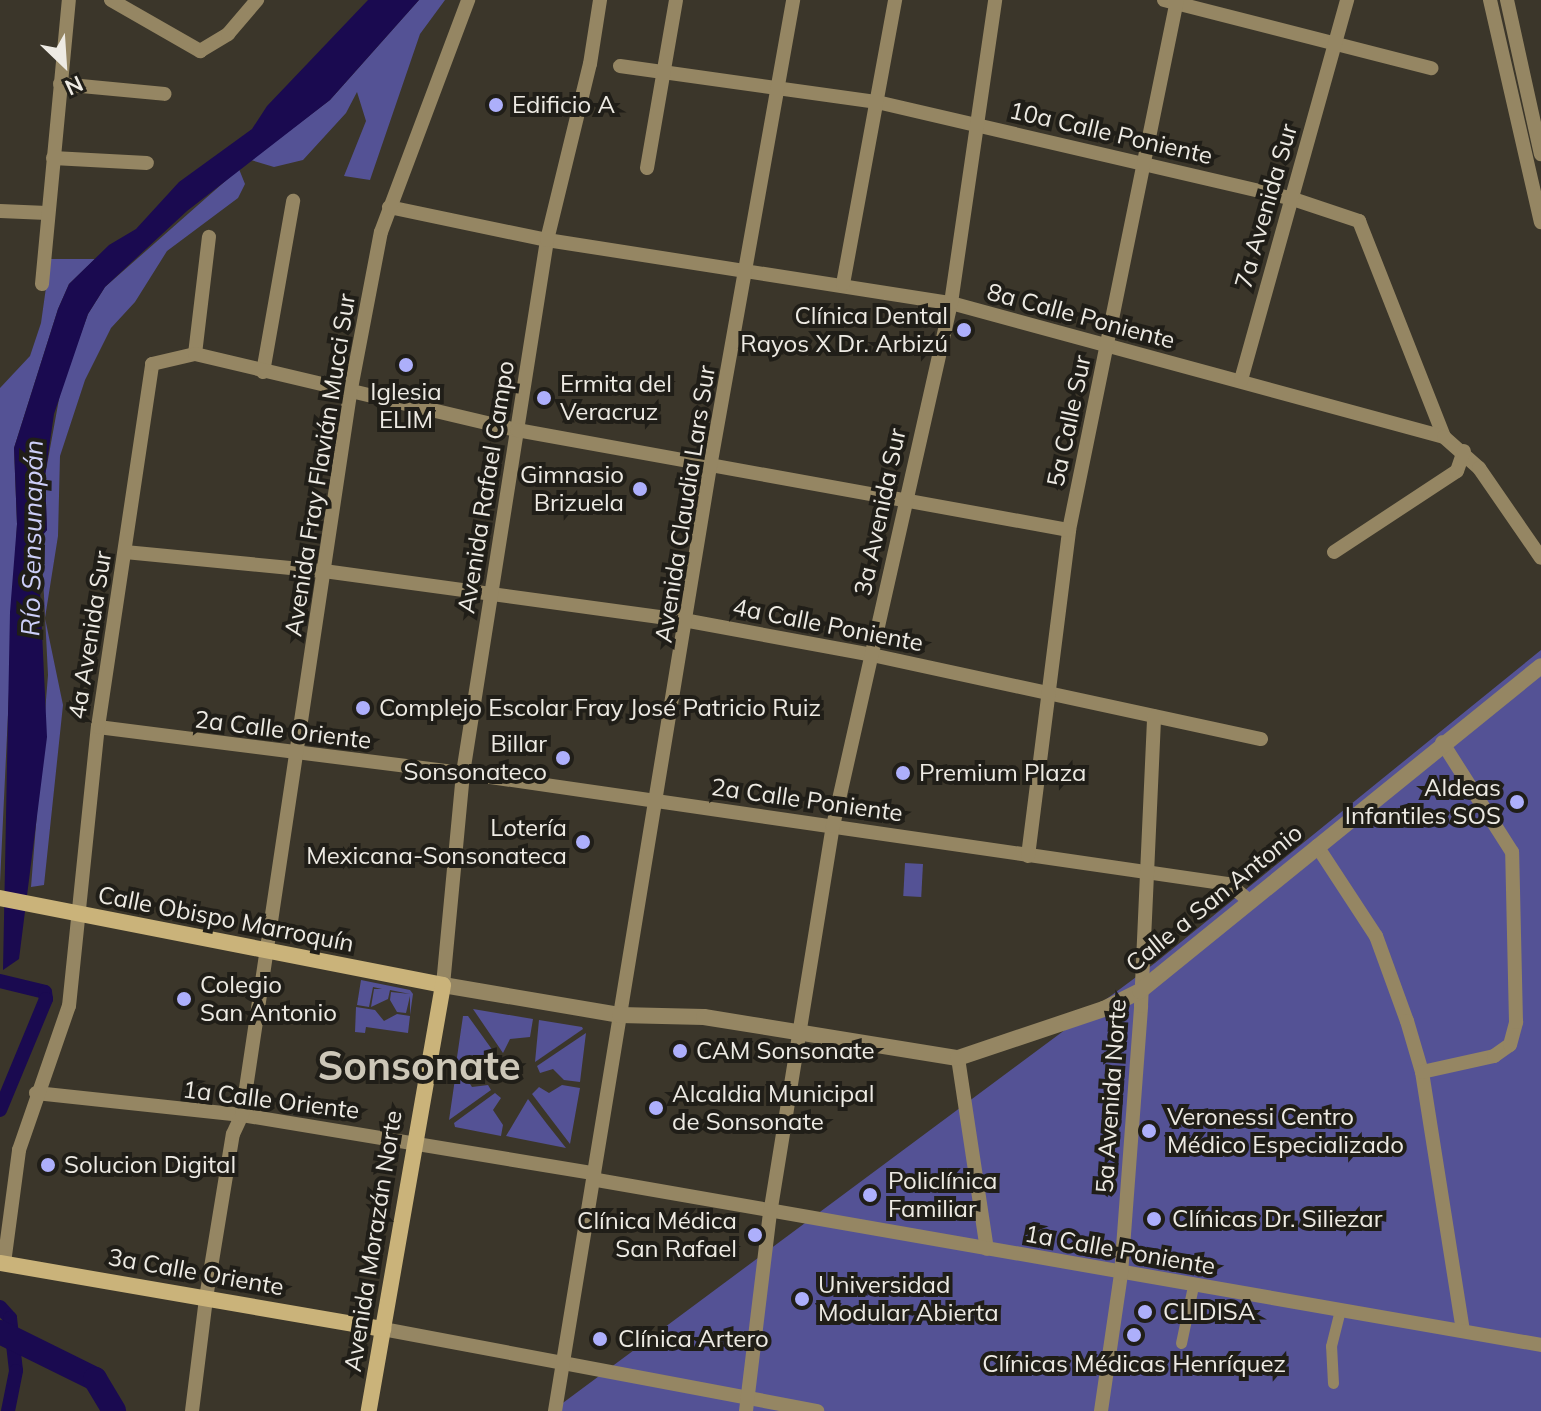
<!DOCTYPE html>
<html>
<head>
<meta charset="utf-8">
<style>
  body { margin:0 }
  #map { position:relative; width:1541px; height:1411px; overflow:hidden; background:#3b362a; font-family:Mulish,sans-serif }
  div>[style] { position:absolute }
  .green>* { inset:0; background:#545295; transform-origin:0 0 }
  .water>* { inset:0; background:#1a0a50 }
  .canal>* { height:14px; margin:-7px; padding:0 7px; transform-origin:7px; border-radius:7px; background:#1a0a50 }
  .river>* { height:24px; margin:-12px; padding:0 12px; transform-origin:12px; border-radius:12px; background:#1a0a50 }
  .pedestrian>* { height:11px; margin:-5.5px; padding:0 5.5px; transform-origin:5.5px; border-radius:5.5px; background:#958663 }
  .minor>* { height:14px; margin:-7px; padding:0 7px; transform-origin:7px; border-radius:7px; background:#958663 }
  .tertiary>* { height:16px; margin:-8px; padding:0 8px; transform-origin:8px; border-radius:8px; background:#958663 }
  .secondary>* { height:16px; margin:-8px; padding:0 8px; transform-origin:8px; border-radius:8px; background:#cab37a }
  .dots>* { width:22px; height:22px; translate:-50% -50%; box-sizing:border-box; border:4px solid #201e18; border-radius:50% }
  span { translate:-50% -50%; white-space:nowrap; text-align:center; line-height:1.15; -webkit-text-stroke:8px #201e18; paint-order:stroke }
  .poi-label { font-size:24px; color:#edeae3 }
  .left { translate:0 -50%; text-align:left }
  .right { translate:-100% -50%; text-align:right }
  .street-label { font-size:24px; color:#edeae3 }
  .water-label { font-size:26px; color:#cdcff9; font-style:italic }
  .town-label { font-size:40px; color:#cdc7b8; font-weight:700 }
  .north { position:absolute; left:24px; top:24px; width:80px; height:80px; -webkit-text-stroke:6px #201e18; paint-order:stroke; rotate:155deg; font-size:22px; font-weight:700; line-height:32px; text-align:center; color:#edeae3 }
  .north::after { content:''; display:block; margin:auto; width:28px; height:36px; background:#edeae3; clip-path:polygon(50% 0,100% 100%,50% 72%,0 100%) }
</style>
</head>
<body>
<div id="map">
  <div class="green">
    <i style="clip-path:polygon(419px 0,445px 0,420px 34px,370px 180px,344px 176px,366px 121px,357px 92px,346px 113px,303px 160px,274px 167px,251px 160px,330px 100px)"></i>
    <i style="clip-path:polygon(239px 169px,245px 184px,238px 198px,167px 251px,135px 302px,111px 328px,85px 380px,60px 456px,58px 536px,45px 618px,63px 705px,44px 885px,31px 887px,48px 675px,41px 537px,47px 530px,45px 476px,61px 388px,88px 314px,105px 287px)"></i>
    <i style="clip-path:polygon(50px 259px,95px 259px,69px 284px,58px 309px,14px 448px,17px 524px,0 883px,0 388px,30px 356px,41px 323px)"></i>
    <i style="clip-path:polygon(1541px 650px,1541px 1411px,552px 1411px,1155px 963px)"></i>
    <i style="left:905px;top:863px;width:18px;height:33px;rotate:3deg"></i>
    <i style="clip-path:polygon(361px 980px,410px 990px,413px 994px,410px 1015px,410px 996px,406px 1013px,397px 1012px,390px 1000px,391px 992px,410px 994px,390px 990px,388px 999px,371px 1007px,374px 989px,382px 989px,373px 987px,369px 1007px,357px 1005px)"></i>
    <i style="clip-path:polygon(356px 1007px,375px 1010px,384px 1021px,397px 1014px,410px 1016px,408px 1033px,366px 1027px,365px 1033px,355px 1032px)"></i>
    <i style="clip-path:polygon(473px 1009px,533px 1019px,530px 1037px,510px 1039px,503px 1053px)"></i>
    <i style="clip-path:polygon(463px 1016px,468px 1016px,501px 1062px,494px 1065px,479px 1056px,466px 1065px,456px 1064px)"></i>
    <i style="clip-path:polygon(539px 1020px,582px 1027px,583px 1029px,535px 1062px)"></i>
    <i style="clip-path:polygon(586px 1033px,580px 1082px,564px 1080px,553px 1069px,540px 1073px,537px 1066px)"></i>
    <i style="clip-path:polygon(456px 1072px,463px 1073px,472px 1087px,488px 1085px,491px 1090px,449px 1120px)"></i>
    <i style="clip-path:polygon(562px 1085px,580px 1088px,570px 1144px,532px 1094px,539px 1087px,549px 1093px)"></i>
    <i style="clip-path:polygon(495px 1093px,501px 1098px,493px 1110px,503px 1125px,501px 1136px,455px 1127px,454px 1123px)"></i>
    <i style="clip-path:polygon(528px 1099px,547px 1124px,566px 1148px,506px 1136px)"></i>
  </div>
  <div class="water">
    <i style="clip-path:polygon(368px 0,419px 0,330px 100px,187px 211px,105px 287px,88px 314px,54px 414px,45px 476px,47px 530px,41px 537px,40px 590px,47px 737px,19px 959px,3px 970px,10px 612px,17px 524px,14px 448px,58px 309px,69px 284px,109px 245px,136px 229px,179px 182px,252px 129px,267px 106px)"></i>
  </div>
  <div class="canal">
    <i style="left:0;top:981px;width:46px;rotate:13.7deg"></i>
    <i style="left:45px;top:992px;width:7px;rotate:82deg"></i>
    <i style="left:46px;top:999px;width:120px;rotate:112.5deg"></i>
    <i style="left:0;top:1307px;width:15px;rotate:48deg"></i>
    <i style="left:10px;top:1318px;width:53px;rotate:83.5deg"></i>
    <i style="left:16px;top:1371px;width:41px;rotate:101.3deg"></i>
  </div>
  <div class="river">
    <i style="left:0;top:1332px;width:106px;rotate:26.3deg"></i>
    <i style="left:95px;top:1379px;width:37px;rotate:59deg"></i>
  </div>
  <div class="pedestrian">
    <i style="left:1181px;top:1343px;width:58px;rotate:-78.1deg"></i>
    <i style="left:1333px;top:1383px;width:37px;rotate:-93deg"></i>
    <i style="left:1331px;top:1346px;width:37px;rotate:-76deg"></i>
  </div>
  <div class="minor">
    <i style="left:111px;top:0;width:103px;rotate:29.8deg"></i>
    <i style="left:200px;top:51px;width:33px;rotate:-31deg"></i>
    <i style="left:228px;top:34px;width:45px;rotate:-49.5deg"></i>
    <i style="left:1164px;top:0;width:276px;rotate:14.3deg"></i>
    <i style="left:1490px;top:0;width:228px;rotate:77.1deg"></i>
    <i style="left:1507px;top:0;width:158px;rotate:77.6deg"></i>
    <i style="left:620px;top:66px;width:260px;rotate:8deg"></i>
    <i style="left:877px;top:102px;width:424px;rotate:13.1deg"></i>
    <i style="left:1290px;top:198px;width:73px;rotate:18.4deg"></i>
    <i style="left:1359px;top:221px;width:232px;rotate:68.5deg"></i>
    <i style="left:60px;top:84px;width:105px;rotate:5.4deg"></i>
    <i style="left:53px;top:158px;width:94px;rotate:3deg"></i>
    <i style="left:647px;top:168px;width:170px;rotate:-80.2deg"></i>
    <i style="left:389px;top:207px;width:161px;rotate:11.8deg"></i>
    <i style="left:547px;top:240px;width:409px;rotate:8.9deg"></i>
    <i style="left:951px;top:303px;width:511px;rotate:15.21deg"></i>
    <i style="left:1444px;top:437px;width:47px;rotate:41.5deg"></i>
    <i style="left:1479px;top:468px;width:109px;rotate:55.4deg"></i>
    <i style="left:0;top:211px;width:47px;rotate:2.4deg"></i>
    <i style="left:42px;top:284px;width:285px;rotate:-84.6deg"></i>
    <i style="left:843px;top:284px;width:289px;rotate:-79.6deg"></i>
    <i style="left:195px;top:354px;width:118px;rotate:-83.2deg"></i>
    <i style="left:263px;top:372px;width:174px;rotate:-80deg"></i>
    <i style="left:1241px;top:380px;width:395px;rotate:-74.4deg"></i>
    <i style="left:125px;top:552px;width:200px;rotate:5.5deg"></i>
    <i style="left:324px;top:571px;width:368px;rotate:7.8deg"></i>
    <i style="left:689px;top:621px;width:186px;rotate:10.5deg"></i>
    <i style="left:872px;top:655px;width:398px;rotate:12.2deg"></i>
    <i style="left:1334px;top:552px;width:147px;rotate:-33.4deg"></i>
    <i style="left:1457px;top:471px;width:21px;rotate:-71deg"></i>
    <i style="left:98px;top:727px;width:368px;rotate:7.2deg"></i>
    <i style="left:463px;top:773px;width:774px;rotate:8.25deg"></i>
    <i style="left:1229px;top:884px;width:26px;rotate:40deg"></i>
    <i style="left:1317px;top:846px;width:108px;rotate:56.8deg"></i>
    <i style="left:1376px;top:936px;width:90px;rotate:70deg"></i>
    <i style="left:1407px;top:1021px;width:53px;rotate:73.6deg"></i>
    <i style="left:1422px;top:1072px;width:262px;rotate:81deg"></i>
    <i style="left:1028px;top:856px;width:329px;rotate:-82.8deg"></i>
    <i style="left:1069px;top:530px;width:541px;rotate:-78.48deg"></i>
    <i style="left:443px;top:985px;width:213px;rotate:-84.6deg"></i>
    <i style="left:463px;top:773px;width:540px;rotate:-81.04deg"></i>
    <i style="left:547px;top:240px;width:181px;rotate:-76.3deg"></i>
    <i style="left:590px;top:64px;width:65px;rotate:-81.1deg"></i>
    <i style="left:958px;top:1058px;width:193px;rotate:81.4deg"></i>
    <i style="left:1422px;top:1072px;width:74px;rotate:-12.5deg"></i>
    <i style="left:1494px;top:1056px;width:19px;rotate:-35deg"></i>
    <i style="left:1510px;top:1045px;width:24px;rotate:-75deg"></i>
    <i style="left:1516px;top:1022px;width:170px;rotate:-91.3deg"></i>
    <i style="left:1512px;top:852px;width:130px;rotate:-122.5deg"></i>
    <i style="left:36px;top:1093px;width:207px;rotate:6.1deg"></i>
    <i style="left:242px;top:1115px;width:357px;rotate:9.4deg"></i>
    <i style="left:597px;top:1180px;width:958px;rotate:9.91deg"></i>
    <i style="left:4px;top:1263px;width:114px;rotate:-82.4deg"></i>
    <i style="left:19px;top:1150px;width:152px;rotate:-70.9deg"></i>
    <i style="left:69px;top:1006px;width:281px;rotate:-84.1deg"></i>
    <i style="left:98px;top:727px;width:367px;rotate:-81.5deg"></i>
    <i style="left:152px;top:364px;width:44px;rotate:-13.1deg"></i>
    <i style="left:195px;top:354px;width:331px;rotate:13.3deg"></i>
    <i style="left:517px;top:430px;width:561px;rotate:10.27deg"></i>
    <i style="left:383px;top:1329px;width:442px;rotate:10.7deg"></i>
    <i style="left:192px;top:1411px;width:114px;rotate:-82.9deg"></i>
    <i style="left:206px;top:1298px;width:166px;rotate:-80.7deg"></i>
    <i style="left:233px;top:1134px;width:21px;rotate:-65deg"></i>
    <i style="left:242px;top:1115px;width:729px;rotate:-81.48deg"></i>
    <i style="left:350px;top:394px;width:165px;rotate:-79.2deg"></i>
    <i style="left:381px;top:232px;width:248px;rotate:-69.4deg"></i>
    <i style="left:555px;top:1411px;width:957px;rotate:-80.68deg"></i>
    <i style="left:710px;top:467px;width:474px;rotate:-79.9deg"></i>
    <i style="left:746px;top:1411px;width:198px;rotate:-83.1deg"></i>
    <i style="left:770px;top:1214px;width:393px;rotate:-80.8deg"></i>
    <i style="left:833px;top:826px;width:536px;rotate:-77.29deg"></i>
    <i style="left:951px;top:303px;width:306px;rotate:-81.7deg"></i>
    <i style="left:1101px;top:1411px;width:138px;rotate:-81.7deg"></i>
    <i style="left:1121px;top:1274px;width:269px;rotate:-85.7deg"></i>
    <i style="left:1141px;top:1006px;width:290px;rotate:-87.4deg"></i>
  </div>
  <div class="tertiary">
    <i style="left:443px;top:985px;width:180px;rotate:9.6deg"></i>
    <i style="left:620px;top:1015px;width:84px;rotate:1.4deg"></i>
    <i style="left:704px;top:1017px;width:257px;rotate:9.2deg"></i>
    <i style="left:958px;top:1058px;width:154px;rotate:-18.6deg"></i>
    <i style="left:1104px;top:1009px;width:40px;rotate:-26.6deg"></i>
    <i style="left:1140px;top:991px;width:516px;rotate:-39.02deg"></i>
  </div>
  <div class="secondary">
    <i style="left:0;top:898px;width:451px;rotate:11.1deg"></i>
    <i style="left:443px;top:985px;width:432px;rotate:99.9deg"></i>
    <i style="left:0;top:1263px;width:389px;rotate:9.8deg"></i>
  </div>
  <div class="dots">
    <i style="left:496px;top:105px;background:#adaffb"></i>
    <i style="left:964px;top:330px;background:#adaffb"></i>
    <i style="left:406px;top:365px;background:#adaffb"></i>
    <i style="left:544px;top:398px;background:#adaffb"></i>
    <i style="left:640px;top:489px;background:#adaffb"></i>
    <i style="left:363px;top:708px;background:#adaffb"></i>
    <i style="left:563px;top:758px;background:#adaffb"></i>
    <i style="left:903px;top:773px;background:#adaffb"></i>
    <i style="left:1517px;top:802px;background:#adaffb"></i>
    <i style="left:583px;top:842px;background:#adaffb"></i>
    <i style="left:184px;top:999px;background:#adaffb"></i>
    <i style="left:680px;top:1051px;background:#adaffb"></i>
    <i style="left:656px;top:1108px;background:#adaffb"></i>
    <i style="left:1149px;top:1131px;background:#adaffb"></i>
    <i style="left:48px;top:1165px;background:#adaffb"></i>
    <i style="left:870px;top:1195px;background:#adaffb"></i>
    <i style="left:1154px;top:1219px;background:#adaffb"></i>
    <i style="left:755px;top:1235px;background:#adaffb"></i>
    <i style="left:802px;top:1299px;background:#adaffb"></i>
    <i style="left:1145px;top:1312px;background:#adaffb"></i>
    <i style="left:1134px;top:1335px;background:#adaffb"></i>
    <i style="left:600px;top:1339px;background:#adaffb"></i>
  </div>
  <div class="poi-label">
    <span class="left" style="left:512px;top:105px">Edificio A</span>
    <span class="right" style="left:948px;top:330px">Clínica Dental<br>Rayos X Dr. Arbizú</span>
    <span class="left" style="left:560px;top:398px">Ermita del<br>Veracruz</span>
    <span style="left:406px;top:406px">Iglesia<br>ELIM</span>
    <span class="right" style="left:624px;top:489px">Gimnasio<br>Brizuela</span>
    <span class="left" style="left:379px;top:708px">Complejo Escolar Fray José Patricio Ruiz</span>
    <span class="right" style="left:547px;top:758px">Billar<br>Sonsonateco</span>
    <span class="left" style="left:919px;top:773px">Premium Plaza</span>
    <span class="right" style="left:1501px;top:802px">Aldeas<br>Infantiles SOS</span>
    <span class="right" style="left:567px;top:842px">Lotería<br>Mexicana-Sonsonateca</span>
    <span class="left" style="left:200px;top:999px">Colegio<br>San Antonio</span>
    <span class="left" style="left:696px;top:1051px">CAM Sonsonate</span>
    <span class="left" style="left:672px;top:1108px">Alcaldia Municipal<br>de Sonsonate</span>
    <span class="left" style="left:1167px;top:1131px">Veronessi Centro<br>Médico Especializado</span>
    <span class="left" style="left:64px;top:1165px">Solucion Digital</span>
    <span class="left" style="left:888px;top:1195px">Policlínica<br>Familiar</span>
    <span class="left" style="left:1172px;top:1219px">Clínicas Dr. Siliezar</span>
    <span class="right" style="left:737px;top:1235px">Clínica Médica<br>San Rafael</span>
    <span class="left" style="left:818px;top:1299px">Universidad<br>Modular Abierta</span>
    <span class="left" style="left:1163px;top:1312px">CLIDISA</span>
    <span class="left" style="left:618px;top:1339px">Clínica Artero</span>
    <span style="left:1134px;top:1364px">Clínicas Médicas Henríquez</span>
  </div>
  <div class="street-label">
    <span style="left:1111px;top:133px;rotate:13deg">10a Calle Poniente</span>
    <span style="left:1266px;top:206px;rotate:-74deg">7a Avenida Sur</span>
    <span style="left:1081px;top:316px;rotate:15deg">8a Calle Poniente</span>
    <span style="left:1069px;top:421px;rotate:-78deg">5a Calle Sur</span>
    <span style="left:320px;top:465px;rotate:-81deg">Avenida Fray Flavián Mucci Sur</span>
    <span style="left:486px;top:487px;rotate:-81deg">Avenida Rafael Campo</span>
    <span style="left:685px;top:504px;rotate:-81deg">Avenida Claudia Lars Sur</span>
    <span style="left:880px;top:512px;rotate:-78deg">3a Avenida Sur</span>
    <span style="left:828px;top:625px;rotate:11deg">4a Calle Poniente</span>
    <span style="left:90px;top:635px;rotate:-81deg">4a Avenida Sur</span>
    <span style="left:283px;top:730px;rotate:7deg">2a Calle Oriente</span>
    <span style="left:807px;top:800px;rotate:8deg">2a Calle Poniente</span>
    <span style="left:1214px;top:898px;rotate:-39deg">Calle a San Antonio</span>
    <span style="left:226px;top:919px;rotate:11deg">Calle Obispo Marroquín</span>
    <span style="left:1111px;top:1096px;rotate:-86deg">5a Avenida Norte</span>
    <span style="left:271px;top:1100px;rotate:7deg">1a Calle Oriente</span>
    <span style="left:373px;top:1241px;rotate:-81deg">Avenida Morazán Norte</span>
    <span style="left:1120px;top:1250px;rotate:10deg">1a Calle Poniente</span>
    <span style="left:196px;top:1272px;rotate:10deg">3a Calle Oriente</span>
  </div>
  <div class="water-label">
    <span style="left:32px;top:538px;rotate:-89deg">Río Sensunapán</span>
  </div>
  <div class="town-label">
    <span style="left:419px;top:1065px">Sonsonate</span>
  </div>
  <div class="north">N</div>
</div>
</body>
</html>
